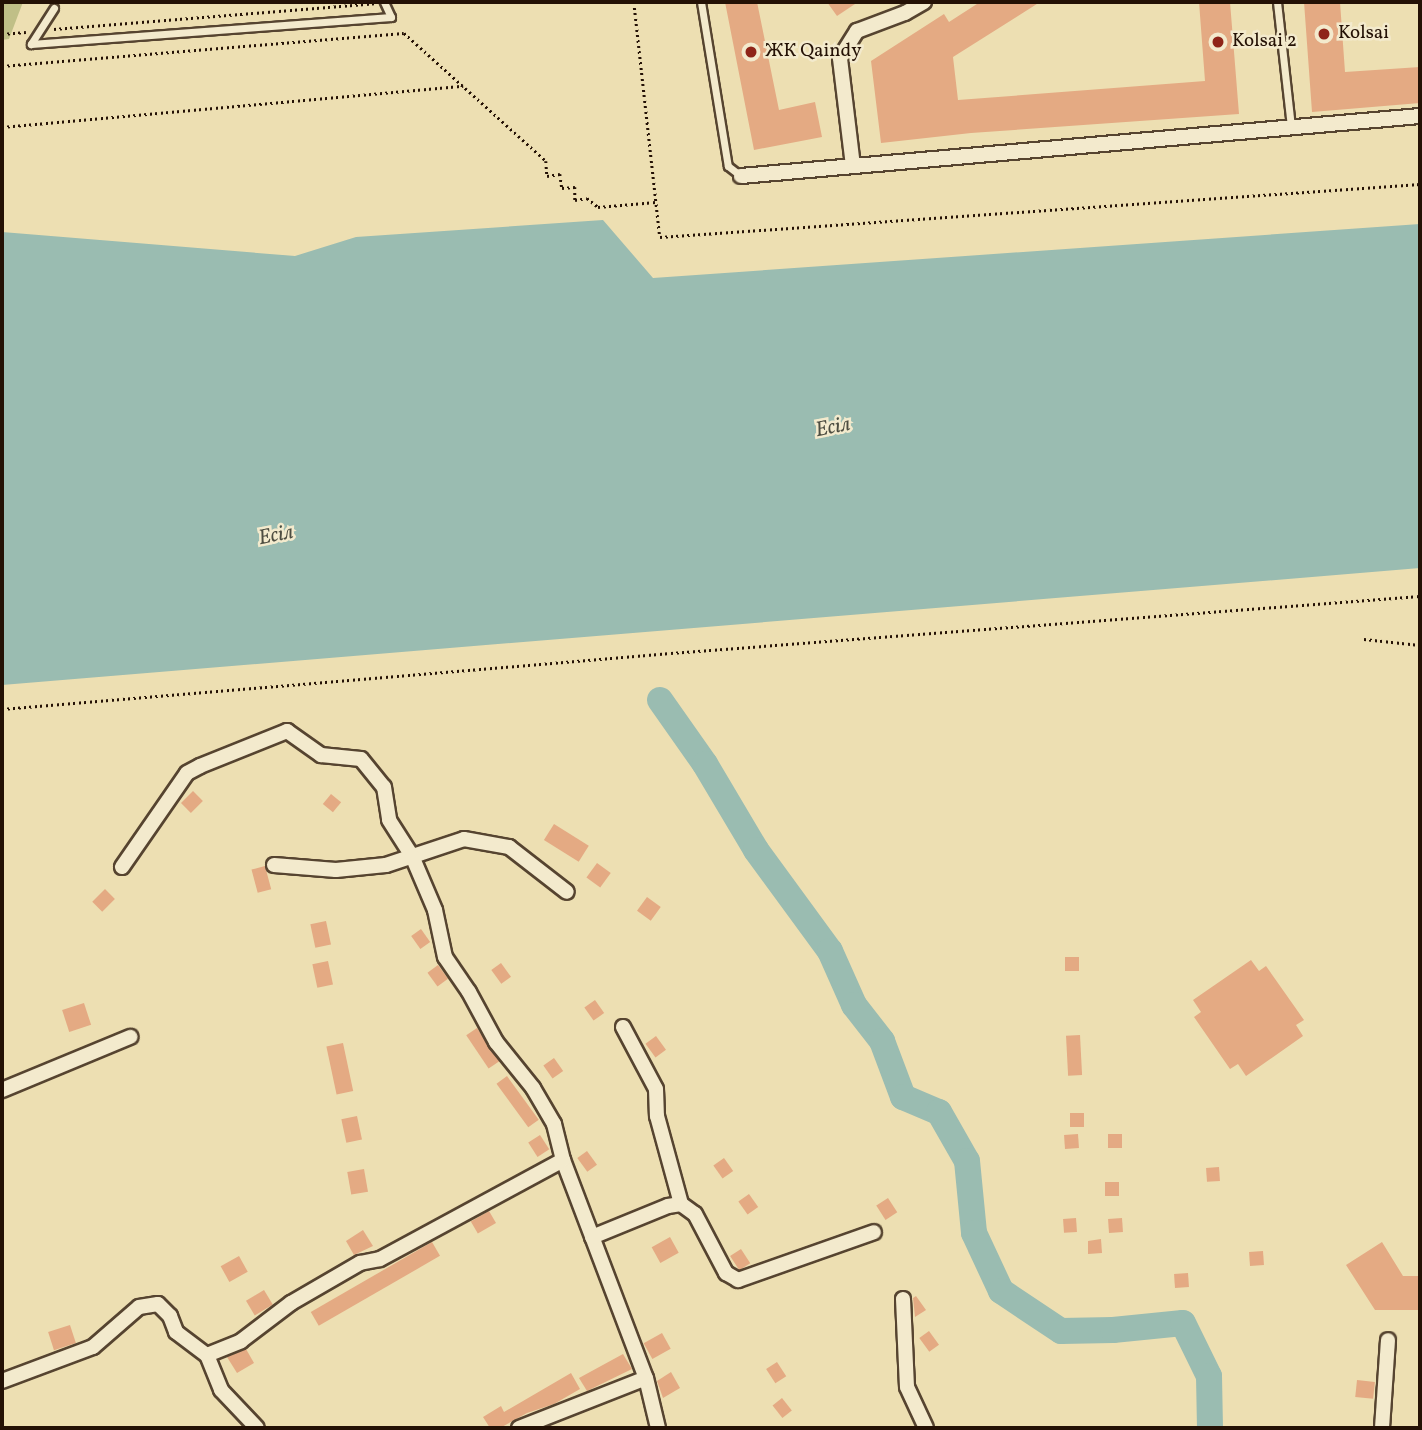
<!DOCTYPE html>
<html>
<head>
<meta charset="utf-8">
<style>
  body { margin:0 }
  #map { position:relative; width:1422px; height:1430px; overflow:hidden; background:#eddfb2; font-family:Vollkorn,serif }
  div>[style] { position:absolute }
  .green>* { inset:0; background:#c0bf87 }
  .water>* { inset:0; background:#9abcb1 }
  .river>* { height:26px; margin:-13px; padding:0 13px; transform-origin:13px; border-radius:13px; background:#9abcb1 }
  .building>* { inset:0; background:#e4aa83; transform-origin:0 0 }
  .path>* { height:2.5px; margin-top:-1.25px; transform-origin:0; background:repeating-linear-gradient(90deg,#241105 0 2px,transparent 0 5.5px) }
  .roads { filter:drop-shadow(2px 0 #564430) drop-shadow(-2px 0 #564430) drop-shadow(0 2px #564430) drop-shadow(0 -2px #564430) }
  .lane>* { height:7px; margin:-3.5px; padding:0 3.5px; transform-origin:3.5px; border-radius:3.5px; background:#f3eacd }
  .street>* { height:14px; margin:-7px; padding:0 7px; transform-origin:7px; border-radius:7px; background:#f3eacd }
  .dots>* { width:19px; height:19px; translate:-50% -50%; box-sizing:border-box; border:4px solid #f3eacd; border-radius:50% }
  span { translate:-50% -50%; white-space:nowrap; text-align:center; line-height:1.15; -webkit-text-stroke:5px #f3eacd; paint-order:stroke }
  .poi-label { font-size:19px; color:#241105 }
  .left { translate:0 -50%; text-align:left }
  .water-label { font-size:21px; color:#4d4d41; font-style:italic }
  .frame { position:absolute; inset:0; border:4px solid #241105; pointer-events:none }
</style>
</head>
<body>
<div id="map">
  <div class="green">
    <i style="clip-path:polygon(2px 2px,23px 2px,9px 39px,2px 40px)"></i>
  </div>
  <div class="water">
    <i style="clip-path:polygon(603px 220px,653px 278px,1420px 224px,1420px 568px,2px 685px,2px 232px,295px 256px,356px 237px)"></i>
  </div>
  <div class="river">
    <i style="left:660px;top:700px;width:78px;rotate:54.9deg"></i>
    <i style="left:705px;top:764px;width:100px;rotate:59.3deg"></i>
    <i style="left:756px;top:850px;width:125px;rotate:53.8deg"></i>
    <i style="left:830px;top:951px;width:59px;rotate:66deg"></i>
    <i style="left:854px;top:1005px;width:46px;rotate:52.1deg"></i>
    <i style="left:882px;top:1041px;width:60px;rotate:69.4deg"></i>
    <i style="left:903px;top:1097px;width:39px;rotate:23deg"></i>
    <i style="left:939px;top:1112px;width:56px;rotate:60.3deg"></i>
    <i style="left:967px;top:1161px;width:72px;rotate:84.4deg"></i>
    <i style="left:974px;top:1233px;width:64px;rotate:65deg"></i>
    <i style="left:1001px;top:1291px;width:72px;rotate:33.7deg"></i>
    <i style="left:1061px;top:1331px;width:52px;rotate:-1.1deg"></i>
    <i style="left:1113px;top:1330px;width:70px;rotate:-5.7deg"></i>
    <i style="left:1183px;top:1323px;width:59px;rotate:63.9deg"></i>
    <i style="left:1209px;top:1376px;width:52px;rotate:88.9deg"></i>
  </div>
  <div class="building">
    <i style="clip-path:polygon(725px 2px,757px 2px,779px 110px,815px 102px,822px 137px,754px 150px)"></i>
    <i style="clip-path:polygon(827px 2px,858px 2px,837px 16px)"></i>
    <i style="clip-path:polygon(980px 2px,1040px 2px,953px 57px,958px 100px,1205px 81px,1199px 2px,1230px 2px,1239px 114px,971px 133px,881px 143px,871px 61px,944px 14px,949px 22px)"></i>
    <i style="clip-path:polygon(1304px 2px,1340px 2px,1345px 72px,1420px 67px,1420px 103px,1312px 112px)"></i>
    <i style="left:193px;top:791px;width:14px;height:17px;rotate:45deg"></i>
    <i style="left:331px;top:794px;width:13px;height:13px;rotate:39deg"></i>
    <i style="left:554px;top:824px;width:41px;height:19px;rotate:32deg"></i>
    <i style="left:597px;top:863px;width:17px;height:18px;rotate:36deg"></i>
    <i style="left:265px;top:866px;width:24px;height:14px;rotate:75deg"></i>
    <i style="left:105px;top:889px;width:14px;height:18px;rotate:45deg"></i>
    <i style="left:647px;top:897px;width:17px;height:17px;rotate:36deg"></i>
    <i style="left:326px;top:921px;width:24px;height:16px;rotate:78deg"></i>
    <i style="left:421px;top:929px;width:16px;height:12px;rotate:55deg"></i>
    <i style="left:1065px;top:957px;width:14px;height:14px"></i>
    <i style="clip-path:polygon(1251px 960px,1259px 971px,1266px 966px,1304px 1020px,1296px 1025px,1303px 1036px,1246px 1076px,1238px 1064px,1230px 1069px,1194px 1017px,1201px 1012px,1193px 1000px)"></i>
    <i style="left:328px;top:961px;width:24px;height:16px;rotate:78deg"></i>
    <i style="left:501px;top:963px;width:17px;height:12px;rotate:54deg"></i>
    <i style="left:438px;top:965px;width:17px;height:13px;rotate:54deg"></i>
    <i style="left:595px;top:1000px;width:16px;height:13px;rotate:55deg"></i>
    <i style="left:84px;top:1003px;width:23px;height:23px;rotate:72deg"></i>
    <i style="left:477px;top:1028px;width:40px;height:13px;rotate:56deg"></i>
    <i style="left:1080px;top:1035px;width:40px;height:14px;rotate:87deg"></i>
    <i style="left:656px;top:1036px;width:17px;height:13px;rotate:54deg"></i>
    <i style="left:343px;top:1043px;width:49px;height:17px;rotate:78deg"></i>
    <i style="left:554px;top:1058px;width:16px;height:13px;rotate:55deg"></i>
    <i style="left:507px;top:1076px;width:54px;height:13px;rotate:54deg"></i>
    <i style="left:1070px;top:1113px;width:14px;height:14px"></i>
    <i style="left:357px;top:1116px;width:24px;height:16px;rotate:78deg"></i>
    <i style="left:1078px;top:1134px;width:14px;height:14px;rotate:86deg"></i>
    <i style="left:1122px;top:1134px;width:14px;height:14px;rotate:90deg"></i>
    <i style="left:540px;top:1135px;width:17px;height:14px;rotate:57deg"></i>
    <i style="left:587px;top:1151px;width:17px;height:12px;rotate:54deg"></i>
    <i style="left:724px;top:1158px;width:16px;height:13px;rotate:55deg"></i>
    <i style="left:1219px;top:1167px;width:14px;height:13px;rotate:86deg"></i>
    <i style="left:364px;top:1169px;width:23px;height:17px;rotate:80deg"></i>
    <i style="left:1105px;top:1182px;width:14px;height:14px"></i>
    <i style="left:749px;top:1194px;width:16px;height:13px;rotate:55deg"></i>
    <i style="left:888px;top:1198px;width:17px;height:14px;rotate:57deg"></i>
    <i style="left:489px;top:1211px;width:14px;height:21px;rotate:60deg"></i>
    <i style="left:1076px;top:1218px;width:14px;height:13px;rotate:86deg"></i>
    <i style="left:1122px;top:1218px;width:14px;height:14px;rotate:86deg"></i>
    <i style="clip-path:polygon(363px 1230px,373px 1246px,354px 1255px,346px 1241px)"></i>
    <i style="left:670px;top:1237px;width:18px;height:21px;rotate:61deg"></i>
    <i style="clip-path:polygon(1101px 1239px,1102px 1253px,1088px 1254px,1088px 1241px)"></i>
    <i style="left:432px;top:1242px;width:16px;height:140px;rotate:60deg"></i>
    <i style="clip-path:polygon(1382px 1242px,1403px 1276px,1420px 1276px,1420px 1310px,1375px 1310px,1346px 1265px)"></i>
    <i style="left:741px;top:1249px;width:17px;height:13px;rotate:57deg"></i>
    <i style="left:1263px;top:1251px;width:14px;height:14px;rotate:86deg"></i>
    <i style="left:239px;top:1256px;width:18px;height:21px;rotate:61deg"></i>
    <i style="left:1188px;top:1273px;width:14px;height:14px;rotate:86deg"></i>
    <i style="left:264px;top:1290px;width:17px;height:21px;rotate:59deg"></i>
    <i style="clip-path:polygon(916px 1296px,926px 1310px,915px 1317px,913px 1298px)"></i>
    <i style="left:70px;top:1325px;width:19px;height:23px;rotate:72deg"></i>
    <i style="left:929px;top:1331px;width:17px;height:12px;rotate:54deg"></i>
    <i style="left:662px;top:1333px;width:18px;height:21px;rotate:61deg"></i>
    <i style="clip-path:polygon(246px 1349px,254px 1363px,237px 1373px,227px 1357px)"></i>
    <i style="clip-path:polygon(623px 1354px,632px 1369px,587px 1391px,579px 1378px)"></i>
    <i style="left:777px;top:1362px;width:17px;height:13px;rotate:57deg"></i>
    <i style="clip-path:polygon(671px 1372px,680px 1388px,663px 1398px,657px 1381px)"></i>
    <i style="clip-path:polygon(571px 1373px,580px 1389px,554px 1404px,527px 1413px,500px 1428px,490px 1428px,483px 1417px,501px 1406px,504px 1412px)"></i>
    <i style="left:1357px;top:1380px;width:18px;height:17px;rotate:6deg"></i>
    <i style="left:782px;top:1398px;width:16px;height:12px;rotate:52deg"></i>
  </div>
  <div class="path">
    <i style="left:634px;top:2px;width:236px;rotate:83.7deg"></i>
    <i style="left:660px;top:237px;width:762px;rotate:-3.99deg"></i>
    <i style="left:54px;top:29px;width:322px;rotate:-4.6deg"></i>
    <i style="left:2px;top:34px;width:24px;rotate:-5deg"></i>
    <i style="left:2px;top:66px;width:403px;rotate:-4.7deg"></i>
    <i style="left:404px;top:33px;width:191px;rotate:42deg"></i>
    <i style="left:546px;top:161px;width:15px;rotate:86deg"></i>
    <i style="left:547px;top:176px;width:13px;rotate:-9deg"></i>
    <i style="left:560px;top:174px;width:14px;rotate:82deg"></i>
    <i style="left:562px;top:188px;width:13px;rotate:-4deg"></i>
    <i style="left:575px;top:187px;width:13px;rotate:90deg"></i>
    <i style="left:575px;top:200px;width:12px;rotate:-9deg"></i>
    <i style="left:587px;top:198px;width:14px;rotate:39deg"></i>
    <i style="left:598px;top:207px;width:58px;rotate:-4.9deg"></i>
    <i style="left:2px;top:127px;width:463px;rotate:-5.1deg"></i>
    <i style="left:1364px;top:639px;width:56px;rotate:6.1deg"></i>
    <i style="left:2px;top:709px;width:671px;rotate:-4.78deg"></i>
    <i style="left:671px;top:653px;width:751px;rotate:-4.35deg"></i>
  </div>
  <div class="roads">
    <div class="lane">
      <i style="left:701px;top:2px;width:166px;rotate:80.7deg"></i>
      <i style="left:728px;top:166px;width:16px;rotate:38deg"></i>
      <i style="left:1277px;top:2px;width:126px;rotate:83.6deg"></i>
      <i style="left:54px;top:8px;width:43px;rotate:122.6deg"></i>
      <i style="left:31px;top:44px;width:361px;rotate:-4.3deg"></i>
      <i style="left:391px;top:17px;width:17px;rotate:-115deg"></i>
    </div>
    <div class="street">
      <i style="left:853px;top:166px;width:109px;rotate:-96.9deg"></i>
      <i style="left:840px;top:58px;width:32px;rotate:-58deg"></i>
      <i style="left:857px;top:31px;width:51px;rotate:-20.6deg"></i>
      <i style="left:905px;top:13px;width:22px;rotate:-30deg"></i>
      <i style="left:741px;top:176px;width:682px;rotate:-5.05deg"></i>
      <i style="left:274px;top:865px;width:62px;rotate:4.6deg"></i>
      <i style="left:336px;top:870px;width:50px;rotate:-5.7deg"></i>
      <i style="left:386px;top:865px;width:82px;rotate:-18.4deg"></i>
      <i style="left:464px;top:839px;width:46px;rotate:10.1deg"></i>
      <i style="left:509px;top:847px;width:73px;rotate:37.8deg"></i>
      <i style="left:122px;top:867px;width:114px;rotate:-55.3deg"></i>
      <i style="left:187px;top:773px;width:15px;rotate:-28deg"></i>
      <i style="left:200px;top:766px;width:94px;rotate:-21.9deg"></i>
      <i style="left:287px;top:731px;width:42px;rotate:35.2deg"></i>
      <i style="left:321px;top:755px;width:40px;rotate:5.7deg"></i>
      <i style="left:361px;top:759px;width:36px;rotate:51deg"></i>
      <i style="left:384px;top:787px;width:33px;rotate:81deg"></i>
      <i style="left:389px;top:820px;width:43px;rotate:57.4deg"></i>
      <i style="left:412px;top:856px;width:59px;rotate:66.9deg"></i>
      <i style="left:435px;top:910px;width:48px;rotate:78deg"></i>
      <i style="left:445px;top:957px;width:42px;rotate:55.6deg"></i>
      <i style="left:469px;top:992px;width:57px;rotate:61.6deg"></i>
      <i style="left:496px;top:1042px;width:59px;rotate:51.2deg"></i>
      <i style="left:533px;top:1088px;width:42px;rotate:59.7deg"></i>
      <i style="left:554px;top:1124px;width:37px;rotate:76deg"></i>
      <i style="left:563px;top:1160px;width:233px;rotate:69.2deg"></i>
      <i style="left:646px;top:1378px;width:51px;rotate:76.5deg"></i>
      <i style="left:623px;top:1027px;width:70px;rotate:62deg"></i>
      <i style="left:656px;top:1089px;width:27px;rotate:88deg"></i>
      <i style="left:657px;top:1116px;width:91px;rotate:74.7deg"></i>
      <i style="left:681px;top:1204px;width:17px;rotate:36deg"></i>
      <i style="left:695px;top:1214px;width:67px;rotate:62.3deg"></i>
      <i style="left:726px;top:1273px;width:14px;rotate:30deg"></i>
      <i style="left:738px;top:1280px;width:144px;rotate:-19.4deg"></i>
      <i style="left:2px;top:1090px;width:139px;rotate:-22.5deg"></i>
      <i style="left:592px;top:1237px;width:82px;rotate:-22.2deg"></i>
      <i style="left:668px;top:1206px;width:13px;rotate:-9deg"></i>
      <i style="left:903px;top:1299px;width:88px;rotate:87.4deg"></i>
      <i style="left:907px;top:1387px;width:45px;rotate:65.1deg"></i>
      <i style="left:207px;top:1355px;width:38px;rotate:68deg"></i>
      <i style="left:221px;top:1390px;width:52px;rotate:46.5deg"></i>
      <i style="left:2px;top:1381px;width:97px;rotate:-20.5deg"></i>
      <i style="left:93px;top:1347px;width:61px;rotate:-41deg"></i>
      <i style="left:139px;top:1307px;width:19px;rotate:-9deg"></i>
      <i style="left:158px;top:1304px;width:17px;rotate:45deg"></i>
      <i style="left:170px;top:1316px;width:17px;rotate:69deg"></i>
      <i style="left:176px;top:1332px;width:39px;rotate:37deg"></i>
      <i style="left:207px;top:1355px;width:37px;rotate:-22deg"></i>
      <i style="left:241px;top:1341px;width:63px;rotate:-37.2deg"></i>
      <i style="left:291px;top:1303px;width:80px;rotate:-30.1deg"></i>
      <i style="left:360px;top:1263px;width:20px;rotate:-11deg"></i>
      <i style="left:380px;top:1259px;width:208px;rotate:-28.4deg"></i>
      <i style="left:519px;top:1428px;width:136px;rotate:-21.5deg"></i>
      <i style="left:1382px;top:1428px;width:88px;rotate:-86.1deg"></i>
    </div>
  </div>
  <div class="dots">
    <i style="left:1324px;top:34px;background:#8f2418"></i>
    <i style="left:1218px;top:42px;background:#8f2418"></i>
    <i style="left:751px;top:52px;background:#8f2418"></i>
  </div>
  <div class="poi-label">
    <span class="left" style="left:1338px;top:34px">Kolsai</span>
    <span class="left" style="left:1232px;top:42px">Kolsai 2</span>
    <span class="left" style="left:765px;top:52px">ЖК Qaindy</span>
  </div>
  <div class="water-label">
    <span style="left:833px;top:428px;rotate:-11deg">Есіл</span>
    <span style="left:276px;top:536px;rotate:-11deg">Есіл</span>
  </div>
  <div class="frame"></div>
</div>
</body>
</html>
